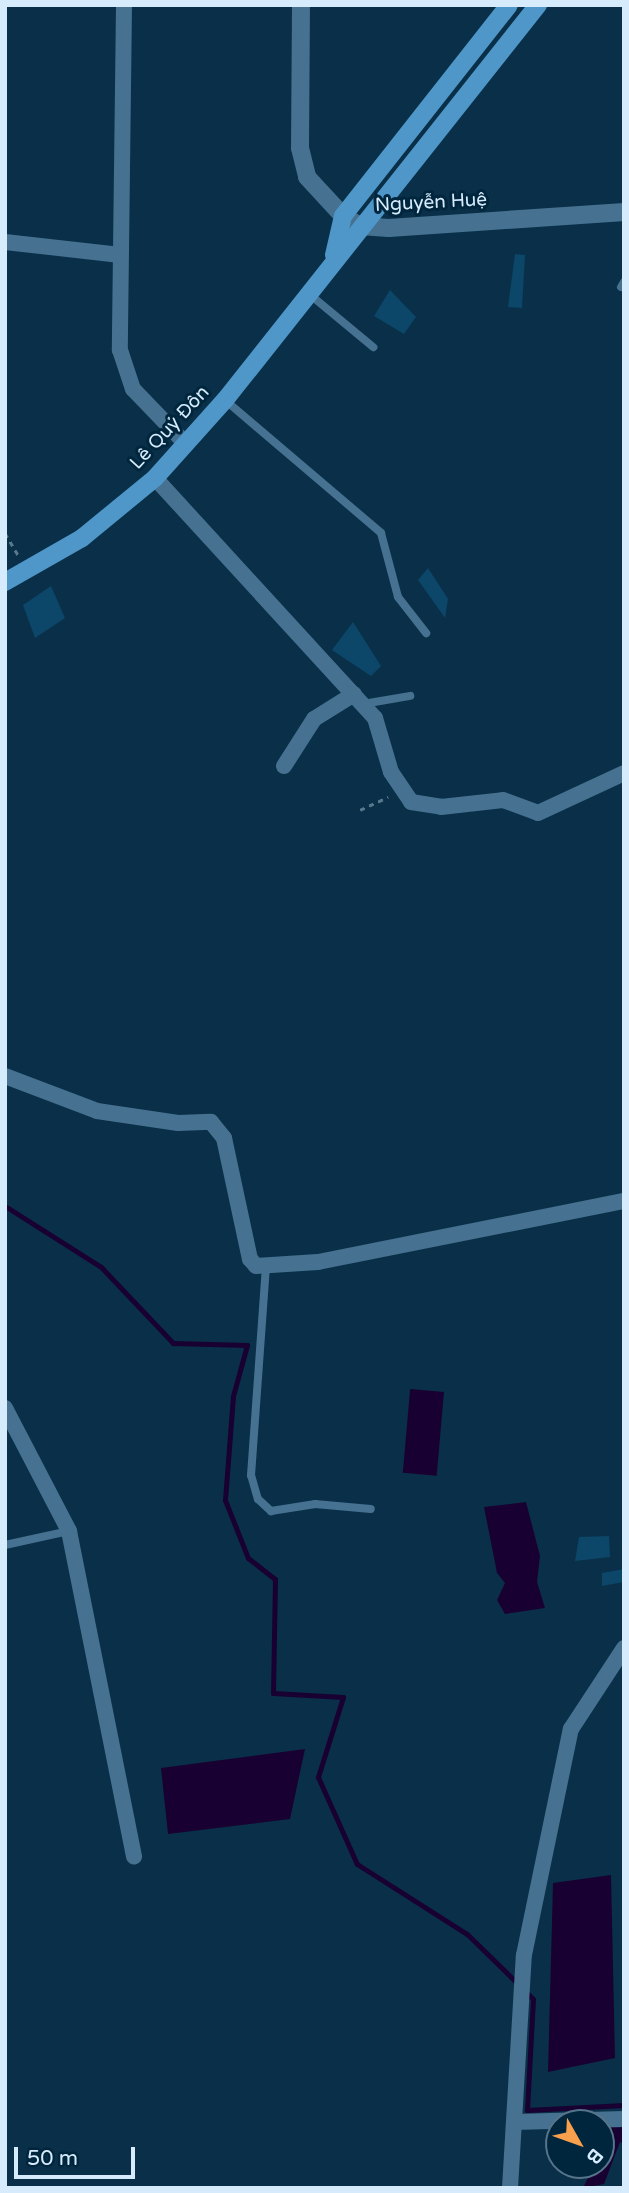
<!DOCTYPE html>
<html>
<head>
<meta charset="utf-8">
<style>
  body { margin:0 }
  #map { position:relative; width:629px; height:2193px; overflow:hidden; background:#093048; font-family:"Varela Round",sans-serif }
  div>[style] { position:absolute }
  .water>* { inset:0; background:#190032; transform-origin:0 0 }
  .stream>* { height:5px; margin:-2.5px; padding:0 2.5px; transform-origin:2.5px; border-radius:2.5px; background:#190032 }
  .building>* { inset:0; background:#0c4669 }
  .path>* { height:2.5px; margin-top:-1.25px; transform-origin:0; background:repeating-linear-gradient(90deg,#58788d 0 5px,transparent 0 10px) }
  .service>* { height:8px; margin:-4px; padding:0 4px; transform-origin:4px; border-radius:4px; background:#467191 }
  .minor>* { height:16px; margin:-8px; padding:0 8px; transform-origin:8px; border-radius:8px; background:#467191 }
  .tertiary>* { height:18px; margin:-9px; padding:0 9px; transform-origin:9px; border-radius:9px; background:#467191 }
  .secondary>* { height:18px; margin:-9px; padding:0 9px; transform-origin:9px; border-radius:9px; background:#4f97c9 }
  span { translate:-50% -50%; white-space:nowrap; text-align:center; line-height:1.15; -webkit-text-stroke:6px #00263e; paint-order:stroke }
  .street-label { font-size:19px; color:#d6ebfb }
  .frame { position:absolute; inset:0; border:7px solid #d6ebfb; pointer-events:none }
  .north { position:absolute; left:545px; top:2109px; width:70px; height:70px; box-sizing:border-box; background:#00263e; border:2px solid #56758a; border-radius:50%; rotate:130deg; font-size:19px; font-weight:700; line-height:28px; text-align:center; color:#d6ebfb }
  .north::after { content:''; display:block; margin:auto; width:24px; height:32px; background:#f8a04b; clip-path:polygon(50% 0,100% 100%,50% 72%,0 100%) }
  .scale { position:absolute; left:14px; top:2147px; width:121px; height:32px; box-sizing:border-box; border:4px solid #d6ebfb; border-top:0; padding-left:9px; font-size:21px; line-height:24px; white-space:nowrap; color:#d6ebfb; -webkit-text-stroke:5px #00263e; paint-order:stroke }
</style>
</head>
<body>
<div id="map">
  <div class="water">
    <i style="left:444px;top:1392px;width:84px;height:34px;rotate:95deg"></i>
    <i style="clip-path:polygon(526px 1502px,540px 1556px,537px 1582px,545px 1608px,505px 1614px,497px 1600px,505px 1583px,497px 1573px,484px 1507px)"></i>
    <i style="clip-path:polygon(305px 1749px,290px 1819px,168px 1834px,161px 1768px)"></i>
    <i style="clip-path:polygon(611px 1875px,615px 2058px,548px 2072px,553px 1883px)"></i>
    <i style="clip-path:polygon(624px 2125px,624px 2144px,620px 2142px,604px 2184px,583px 2188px,594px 2165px,601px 2165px,601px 2127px)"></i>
  </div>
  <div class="stream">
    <i style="left:5px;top:1206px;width:114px;rotate:32.4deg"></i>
    <i style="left:101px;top:1267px;width:105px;rotate:46.5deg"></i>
    <i style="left:173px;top:1343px;width:74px;rotate:1.5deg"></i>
    <i style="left:247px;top:1345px;width:53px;rotate:105.4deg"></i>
    <i style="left:233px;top:1396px;width:104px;rotate:94.4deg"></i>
    <i style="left:225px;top:1500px;width:62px;rotate:68.4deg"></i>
    <i style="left:248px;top:1558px;width:34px;rotate:38deg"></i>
    <i style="left:275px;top:1579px;width:114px;rotate:91deg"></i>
    <i style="left:273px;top:1693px;width:70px;rotate:3.3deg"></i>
    <i style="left:343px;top:1697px;width:84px;rotate:107.4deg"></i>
    <i style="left:318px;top:1777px;width:95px;rotate:65.9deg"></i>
    <i style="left:357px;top:1864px;width:130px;rotate:32.5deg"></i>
    <i style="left:467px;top:1934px;width:73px;rotate:44.4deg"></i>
    <i style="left:526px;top:1992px;width:10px;rotate:45deg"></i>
    <i style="left:533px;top:1999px;width:111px;rotate:93.1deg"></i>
    <i style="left:527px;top:2110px;width:97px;rotate:-3deg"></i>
  </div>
  <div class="building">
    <i style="clip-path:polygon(515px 254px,525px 255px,522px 308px,508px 307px)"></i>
    <i style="clip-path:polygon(390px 290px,416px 317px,404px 334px,374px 316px)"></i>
    <i style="clip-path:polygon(428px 568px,448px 599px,445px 618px,418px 580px)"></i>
    <i style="clip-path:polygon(51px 586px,65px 618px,35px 638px,23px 605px)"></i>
    <i style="clip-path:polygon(353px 622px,381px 666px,371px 676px,332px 650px)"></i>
    <i style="clip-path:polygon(609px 1536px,610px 1557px,575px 1561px,579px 1537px)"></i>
    <i style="clip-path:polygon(624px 1569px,624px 1582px,602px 1586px,602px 1573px)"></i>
  </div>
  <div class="path">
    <i style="left:5px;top:533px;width:27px;rotate:59deg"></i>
    <i style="left:360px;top:810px;width:31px;rotate:-25deg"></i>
  </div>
  <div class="service">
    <i style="left:621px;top:287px;width:6px;rotate:-59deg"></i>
    <i style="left:308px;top:293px;width:85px;rotate:39.7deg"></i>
    <i style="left:225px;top:400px;width:205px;rotate:40.4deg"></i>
    <i style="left:381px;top:533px;width:66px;rotate:75.1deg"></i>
    <i style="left:398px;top:597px;width:46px;rotate:52.1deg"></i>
    <i style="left:363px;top:704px;width:48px;rotate:-9.7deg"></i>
    <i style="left:266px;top:1266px;width:210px;rotate:94.1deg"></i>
    <i style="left:251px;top:1475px;width:25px;rotate:74deg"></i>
    <i style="left:258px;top:1499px;width:18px;rotate:43deg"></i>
    <i style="left:271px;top:1511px;width:45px;rotate:-9deg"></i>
    <i style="left:315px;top:1504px;width:56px;rotate:5.1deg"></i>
    <i style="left:5px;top:1545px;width:66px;rotate:-12.3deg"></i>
  </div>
  <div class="minor">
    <i style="left:124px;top:5px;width:345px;rotate:90.7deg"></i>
    <i style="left:120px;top:350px;width:41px;rotate:71.6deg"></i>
    <i style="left:133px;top:389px;width:76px;rotate:46.1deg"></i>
    <i style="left:5px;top:242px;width:116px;rotate:6.4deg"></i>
    <i style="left:155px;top:478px;width:326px;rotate:47.5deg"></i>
    <i style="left:375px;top:718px;width:56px;rotate:73.5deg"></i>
    <i style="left:391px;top:772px;width:36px;rotate:56deg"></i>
    <i style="left:411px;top:802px;width:30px;rotate:9deg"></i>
    <i style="left:441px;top:807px;width:62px;rotate:-6.4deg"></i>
    <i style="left:503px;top:800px;width:37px;rotate:20deg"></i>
    <i style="left:538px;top:813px;width:95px;rotate:-24.9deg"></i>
    <i style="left:284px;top:766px;width:56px;rotate:-57.4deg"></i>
    <i style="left:314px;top:719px;width:47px;rotate:-32deg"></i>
    <i style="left:5px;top:1076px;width:98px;rotate:20.8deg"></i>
    <i style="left:97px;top:1111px;width:82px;rotate:8.4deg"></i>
    <i style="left:178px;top:1123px;width:33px;rotate:-2deg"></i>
    <i style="left:211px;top:1122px;width:21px;rotate:51deg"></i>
    <i style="left:224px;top:1138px;width:124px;rotate:77.9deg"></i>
    <i style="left:250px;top:1259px;width:9px;rotate:49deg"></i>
    <i style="left:256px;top:1266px;width:62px;rotate:-3.7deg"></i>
    <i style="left:318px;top:1262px;width:312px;rotate:-11.3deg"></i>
    <i style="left:5px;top:1408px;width:139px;rotate:62.5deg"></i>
    <i style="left:69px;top:1531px;width:332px;rotate:78.7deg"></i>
    <i style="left:514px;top:2122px;width:110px;rotate:-1.6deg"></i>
    <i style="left:510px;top:2188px;width:233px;rotate:-86.6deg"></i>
    <i style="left:524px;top:1955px;width:231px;rotate:-78.3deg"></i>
    <i style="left:571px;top:1729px;width:97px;rotate:-56.8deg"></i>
  </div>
  <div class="tertiary">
    <i style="left:301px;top:5px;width:143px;rotate:90.4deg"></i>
    <i style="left:300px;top:148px;width:30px;rotate:76deg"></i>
    <i style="left:307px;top:177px;width:53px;rotate:47.3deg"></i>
    <i style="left:343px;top:216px;width:20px;rotate:30deg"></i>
    <i style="left:360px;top:226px;width:29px;rotate:4deg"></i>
    <i style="left:389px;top:228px;width:236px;rotate:-3.9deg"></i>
  </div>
  <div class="secondary">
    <i style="left:334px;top:255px;width:40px;rotate:-77deg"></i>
    <i style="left:343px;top:216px;width:268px;rotate:-51.8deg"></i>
    <i style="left:5px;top:582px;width:89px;rotate:-29.7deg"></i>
    <i style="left:82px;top:538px;width:94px;rotate:-39.4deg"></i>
    <i style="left:155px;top:478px;width:105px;rotate:-48.1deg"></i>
    <i style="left:225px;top:400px;width:504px;rotate:-51.61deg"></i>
  </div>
  <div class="street-label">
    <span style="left:431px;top:203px;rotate:-3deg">Nguyễn Huệ</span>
    <span style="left:170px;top:428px;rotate:-47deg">Lê Quý Đôn</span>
  </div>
  <div class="frame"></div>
  <div class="north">B</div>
  <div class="scale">50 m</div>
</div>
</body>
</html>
